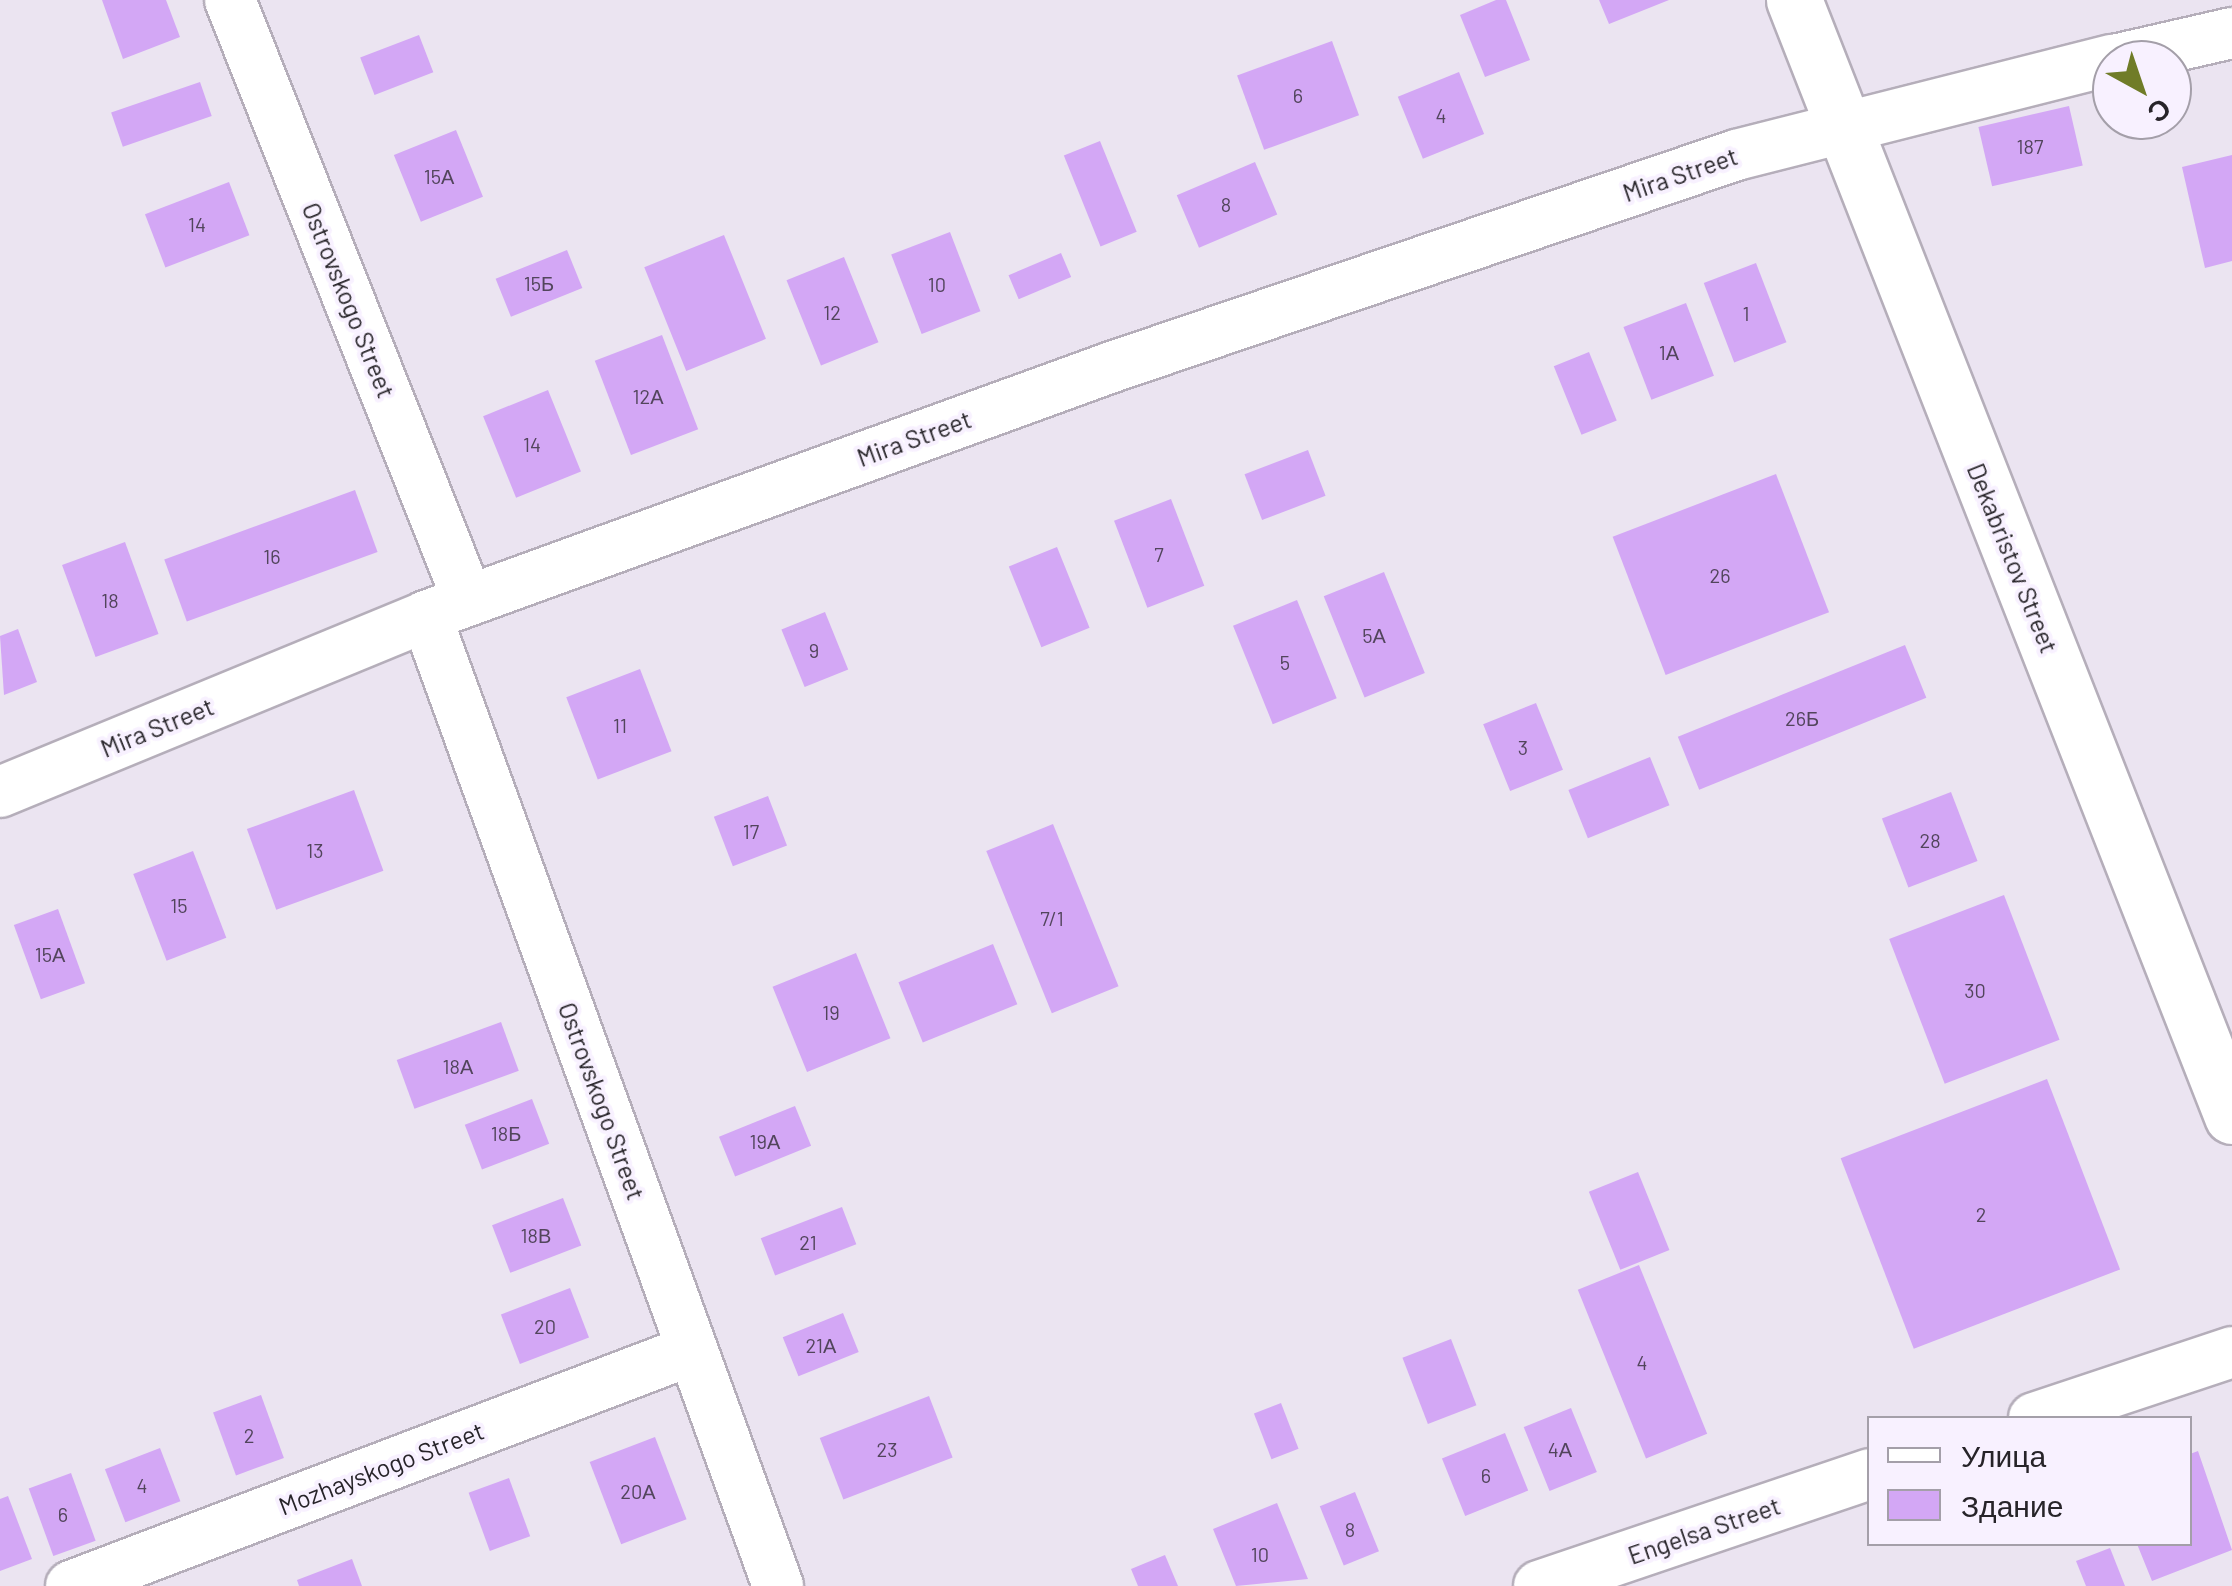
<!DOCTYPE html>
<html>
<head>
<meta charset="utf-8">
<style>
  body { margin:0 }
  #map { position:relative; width:2232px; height:1586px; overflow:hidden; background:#ebe4f1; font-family:Barlow,sans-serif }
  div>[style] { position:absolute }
  .building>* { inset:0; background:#d3a7f5; transform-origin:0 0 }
  .roads { filter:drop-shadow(2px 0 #b5aeba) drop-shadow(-2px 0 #b5aeba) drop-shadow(0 2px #b5aeba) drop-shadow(0 -2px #b5aeba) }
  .street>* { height:50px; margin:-25px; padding:0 25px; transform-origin:25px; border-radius:25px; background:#fff }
  .secondary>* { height:55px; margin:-27.5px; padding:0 27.5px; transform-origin:27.5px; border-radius:27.5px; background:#fff }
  span { translate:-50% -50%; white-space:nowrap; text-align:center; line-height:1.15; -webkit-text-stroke:8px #f8f1ff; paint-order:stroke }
  .number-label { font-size:20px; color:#52455c }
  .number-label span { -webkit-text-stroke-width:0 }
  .street-label { font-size:25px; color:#272429 }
  .legend { position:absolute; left:1867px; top:1416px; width:325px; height:130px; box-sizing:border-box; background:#f8f1ff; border:2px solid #a49fa9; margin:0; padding:12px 18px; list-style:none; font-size:30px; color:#272429 }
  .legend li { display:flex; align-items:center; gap:20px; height:50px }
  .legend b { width:50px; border:2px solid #a49fa9 }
  .north { position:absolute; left:2092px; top:40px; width:100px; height:100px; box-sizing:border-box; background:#f8f1ff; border:2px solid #a49fa9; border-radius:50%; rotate:140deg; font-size:28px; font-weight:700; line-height:40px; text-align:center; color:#272429 }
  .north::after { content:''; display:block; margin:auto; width:35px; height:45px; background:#707c28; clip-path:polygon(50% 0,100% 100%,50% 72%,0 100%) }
</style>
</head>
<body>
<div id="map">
  <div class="building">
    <i style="clip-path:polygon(102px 0,166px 0,180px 37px,123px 59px)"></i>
    <i style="clip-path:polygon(1496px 0,1506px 0,1530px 60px,1485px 77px,1460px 15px)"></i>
    <i style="clip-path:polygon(1599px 0,1669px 0,1609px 24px)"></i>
    <i style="left:419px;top:35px;width:40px;height:63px;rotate:69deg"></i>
    <i style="left:1332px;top:41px;width:79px;height:101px;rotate:70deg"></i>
    <i style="left:1459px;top:72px;width:67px;height:66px;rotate:68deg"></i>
    <i style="left:200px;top:82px;width:36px;height:94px;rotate:71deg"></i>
    <i style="left:2069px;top:106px;width:61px;height:93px;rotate:77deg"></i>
    <i style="left:456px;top:130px;width:72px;height:67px;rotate:68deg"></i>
    <i style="left:1100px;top:141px;width:98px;height:39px;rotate:68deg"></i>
    <i style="clip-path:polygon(2232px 155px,2232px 261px,2205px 268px,2182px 167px)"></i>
    <i style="left:1255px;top:162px;width:57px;height:85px;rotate:67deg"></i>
    <i style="left:229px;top:182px;width:57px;height:90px;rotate:69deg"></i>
    <i style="left:950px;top:232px;width:85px;height:63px;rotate:69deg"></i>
    <i style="left:724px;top:235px;width:112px;height:86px;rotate:68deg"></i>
    <i style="left:567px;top:250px;width:41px;height:77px;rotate:68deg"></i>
    <i style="left:1061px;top:253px;width:26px;height:57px;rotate:67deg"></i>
    <i style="left:844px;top:257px;width:92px;height:62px;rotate:68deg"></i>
    <i style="left:1756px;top:263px;width:85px;height:56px;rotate:69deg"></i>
    <i style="left:1686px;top:303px;width:78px;height:67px;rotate:69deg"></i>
    <i style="left:662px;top:335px;width:101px;height:72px;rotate:69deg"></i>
    <i style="left:1589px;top:352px;width:74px;height:38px;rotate:68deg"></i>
    <i style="left:548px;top:390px;width:88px;height:70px;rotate:68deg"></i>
    <i style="left:1308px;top:450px;width:49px;height:68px;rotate:69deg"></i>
    <i style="left:1776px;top:474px;width:148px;height:175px;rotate:69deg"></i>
    <i style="left:355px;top:490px;width:66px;height:203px;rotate:70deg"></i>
    <i style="left:1171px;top:499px;width:93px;height:61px;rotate:69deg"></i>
    <i style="left:125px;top:542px;width:98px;height:67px;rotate:70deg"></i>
    <i style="left:1057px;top:547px;width:87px;height:52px;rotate:68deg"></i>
    <i style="left:1384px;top:572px;width:109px;height:65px;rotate:68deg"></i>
    <i style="left:1297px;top:600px;width:106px;height:69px;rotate:68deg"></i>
    <i style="left:825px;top:612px;width:62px;height:47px;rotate:68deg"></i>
    <i style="clip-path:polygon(18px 629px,37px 682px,4px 695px,0 636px)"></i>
    <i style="left:1905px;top:645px;width:57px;height:245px;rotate:68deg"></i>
    <i style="left:640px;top:669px;width:88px;height:79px;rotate:69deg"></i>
    <i style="left:1536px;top:703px;width:72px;height:57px;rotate:68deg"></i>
    <i style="left:1650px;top:757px;width:52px;height:88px;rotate:68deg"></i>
    <i style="left:354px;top:790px;width:86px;height:114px;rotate:70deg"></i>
    <i style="left:1951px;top:792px;width:74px;height:74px;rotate:69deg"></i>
    <i style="left:768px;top:796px;width:53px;height:58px;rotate:69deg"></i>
    <i style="left:1053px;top:824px;width:175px;height:72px;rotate:68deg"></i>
    <i style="left:193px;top:851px;width:93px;height:64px;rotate:69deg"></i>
    <i style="left:2004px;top:895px;width:155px;height:123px;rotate:69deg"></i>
    <i style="left:58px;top:909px;width:79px;height:47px;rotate:70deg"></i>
    <i style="left:993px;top:944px;width:65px;height:102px;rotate:68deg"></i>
    <i style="left:856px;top:953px;width:92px;height:90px;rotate:68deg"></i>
    <i style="left:501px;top:1022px;width:52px;height:111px;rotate:70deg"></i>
    <i style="left:2047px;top:1079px;width:204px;height:221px;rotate:69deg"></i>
    <i style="left:532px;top:1099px;width:48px;height:72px;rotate:69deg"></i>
    <i style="left:795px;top:1106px;width:43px;height:82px;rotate:68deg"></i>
    <i style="left:1638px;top:1172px;width:84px;height:53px;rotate:68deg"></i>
    <i style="left:563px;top:1198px;width:51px;height:76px;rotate:69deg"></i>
    <i style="left:842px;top:1207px;width:40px;height:87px;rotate:69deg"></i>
    <i style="left:1639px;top:1265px;width:182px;height:66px;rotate:68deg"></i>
    <i style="left:570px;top:1288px;width:53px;height:74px;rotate:69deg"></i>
    <i style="left:843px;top:1313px;width:42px;height:65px;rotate:68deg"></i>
    <i style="left:1451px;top:1339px;width:71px;height:52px;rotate:69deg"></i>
    <i style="left:261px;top:1395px;width:67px;height:51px;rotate:70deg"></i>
    <i style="left:929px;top:1396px;width:66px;height:117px;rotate:69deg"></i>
    <i style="left:1281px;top:1403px;width:49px;height:29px;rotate:69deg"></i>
    <i style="left:1571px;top:1408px;width:69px;height:51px;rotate:68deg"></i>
    <i style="left:1505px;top:1433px;width:62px;height:68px;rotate:68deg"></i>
    <i style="left:655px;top:1437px;width:88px;height:70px;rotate:69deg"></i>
    <i style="left:160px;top:1448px;width:57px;height:59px;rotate:69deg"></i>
    <i style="clip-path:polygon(2198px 1451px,2232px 1550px,2152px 1581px,2137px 1544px,2190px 1544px,2190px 1454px)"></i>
    <i style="left:71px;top:1473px;width:72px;height:45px;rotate:70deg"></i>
    <i style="left:509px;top:1478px;width:62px;height:43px;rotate:70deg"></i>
    <i style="left:1355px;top:1492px;width:64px;height:38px;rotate:68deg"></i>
    <i style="clip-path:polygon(8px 1496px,32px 1559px,0 1571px,0 1499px)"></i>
    <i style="clip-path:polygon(1277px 1503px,1308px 1579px,1236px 1586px,1213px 1529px)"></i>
    <i style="clip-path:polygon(2110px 1548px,2125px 1586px,2086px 1586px,2076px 1561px)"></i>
    <i style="clip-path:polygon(1165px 1555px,1178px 1586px,1138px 1586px,1131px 1569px)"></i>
    <i style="clip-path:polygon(352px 1559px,362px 1586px,299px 1586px,297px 1580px)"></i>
  </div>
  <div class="roads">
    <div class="street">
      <i style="left:230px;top:0;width:645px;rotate:68.36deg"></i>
      <i style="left:2114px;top:60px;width:121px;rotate:-12.9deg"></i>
      <i style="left:426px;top:616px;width:1032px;rotate:70.05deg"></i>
      <i style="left:0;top:792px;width:461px;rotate:-22.4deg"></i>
      <i style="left:426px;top:616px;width:730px;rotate:-19.95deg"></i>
      <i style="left:1112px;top:367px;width:659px;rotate:-18.76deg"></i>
      <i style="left:1736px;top:155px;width:388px;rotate:-14.2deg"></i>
      <i style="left:2034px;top:1418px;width:209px;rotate:-18.4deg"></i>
      <i style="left:71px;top:1586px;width:664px;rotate:-20.81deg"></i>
      <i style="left:1539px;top:1586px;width:349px;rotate:-18.7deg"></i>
    </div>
    <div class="secondary">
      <i style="left:1794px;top:0;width:1199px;rotate:68.57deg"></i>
    </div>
  </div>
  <div class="number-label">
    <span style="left:1298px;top:95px">6</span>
    <span style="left:1441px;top:115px">4</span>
    <span style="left:2030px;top:146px">187</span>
    <span style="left:439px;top:176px">15А</span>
    <span style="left:1226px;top:204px">8</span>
    <span style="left:197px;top:224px">14</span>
    <span style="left:539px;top:283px">15Б</span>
    <span style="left:937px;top:284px">10</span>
    <span style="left:832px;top:312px">12</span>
    <span style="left:1746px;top:313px">1</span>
    <span style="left:1669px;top:352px">1А</span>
    <span style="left:648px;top:396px">12А</span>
    <span style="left:532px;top:444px">14</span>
    <span style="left:1159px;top:554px">7</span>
    <span style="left:272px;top:556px">16</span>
    <span style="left:1720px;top:575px">26</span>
    <span style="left:110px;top:600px">18</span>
    <span style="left:1374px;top:635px">5А</span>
    <span style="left:814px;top:650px">9</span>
    <span style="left:1285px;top:662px">5</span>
    <span style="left:1802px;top:718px">26Б</span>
    <span style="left:620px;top:725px">11</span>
    <span style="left:1523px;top:747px">3</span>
    <span style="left:751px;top:831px">17</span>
    <span style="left:1930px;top:840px">28</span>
    <span style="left:315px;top:850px">13</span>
    <span style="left:179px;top:905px">15</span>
    <span style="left:1052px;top:918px">7/1</span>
    <span style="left:50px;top:954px">15А</span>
    <span style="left:1975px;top:990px">30</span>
    <span style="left:831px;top:1012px">19</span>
    <span style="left:458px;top:1066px">18А</span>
    <span style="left:506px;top:1133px">18Б</span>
    <span style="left:765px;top:1141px">19А</span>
    <span style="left:1981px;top:1214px">2</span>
    <span style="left:536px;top:1235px">18В</span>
    <span style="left:808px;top:1242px">21</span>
    <span style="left:545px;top:1326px">20</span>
    <span style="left:821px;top:1345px">21А</span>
    <span style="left:1642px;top:1362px">4</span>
    <span style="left:249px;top:1435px">2</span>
    <span style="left:887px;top:1449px">23</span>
    <span style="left:1560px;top:1449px">4А</span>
    <span style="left:1486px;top:1475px">6</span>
    <span style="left:142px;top:1485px">4</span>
    <span style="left:638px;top:1491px">20А</span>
    <span style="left:63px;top:1514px">6</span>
    <span style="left:1350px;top:1529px">8</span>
    <span style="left:1260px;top:1554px">10</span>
  </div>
  <div class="street-label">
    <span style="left:1680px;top:174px;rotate:-19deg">Mira Street</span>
    <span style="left:349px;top:300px;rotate:68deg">Ostrovskogo Street</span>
    <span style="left:914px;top:438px;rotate:-20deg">Mira Street</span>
    <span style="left:2013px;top:558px;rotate:68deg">Dekabristov Street</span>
    <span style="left:157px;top:727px;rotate:-22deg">Mira Street</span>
    <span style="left:602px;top:1101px;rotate:70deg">Ostrovskogo Street</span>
    <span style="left:381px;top:1468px;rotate:-21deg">Mozhayskogo Street</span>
    <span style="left:1704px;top:1530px;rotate:-19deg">Engelsa Street</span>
  </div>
  <ul class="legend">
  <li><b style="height:12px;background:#fff"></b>Улица</li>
  <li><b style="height:28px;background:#d3a7f5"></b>Здание</li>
  </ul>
  <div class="north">С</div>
</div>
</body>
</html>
